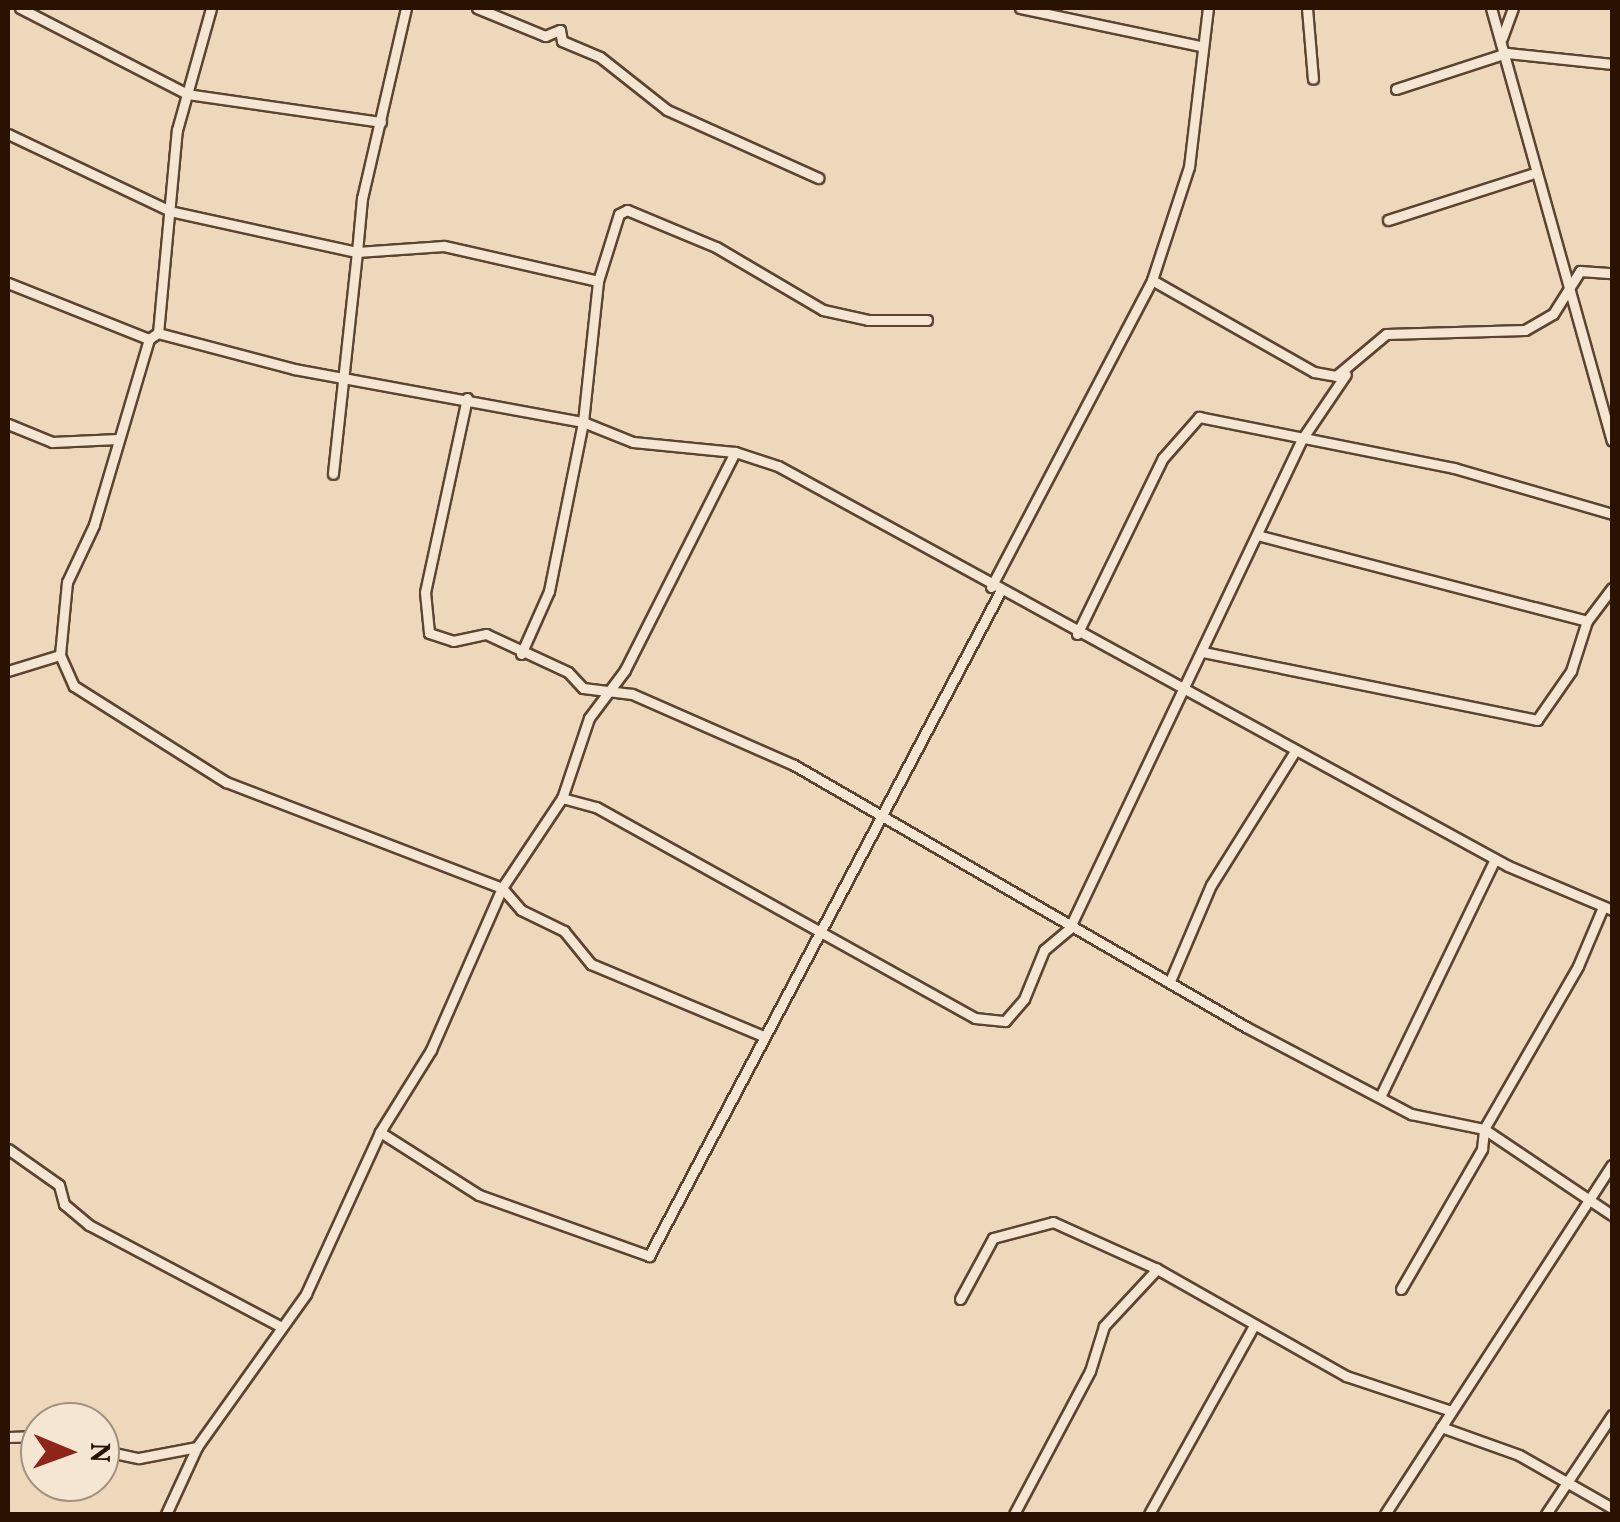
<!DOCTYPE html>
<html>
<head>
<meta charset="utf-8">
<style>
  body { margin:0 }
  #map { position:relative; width:1620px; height:1522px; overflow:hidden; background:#eed8bb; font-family:Vollkorn,serif }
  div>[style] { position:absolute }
  .roads { filter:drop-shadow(2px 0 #5b4430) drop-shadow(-2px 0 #5b4430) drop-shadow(0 2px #5b4430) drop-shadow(0 -2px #5b4430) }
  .street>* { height:9px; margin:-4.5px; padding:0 4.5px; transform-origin:4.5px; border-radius:4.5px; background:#f4e6d3 }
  span { translate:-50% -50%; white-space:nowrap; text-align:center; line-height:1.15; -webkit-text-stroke:9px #f4e6d3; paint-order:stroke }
  .frame { position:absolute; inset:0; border:10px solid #2a1202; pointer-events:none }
  .north { position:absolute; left:20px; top:1402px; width:100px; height:100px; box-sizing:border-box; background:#f4e6d3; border:2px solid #a3917f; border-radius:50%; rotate:91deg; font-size:28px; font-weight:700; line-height:40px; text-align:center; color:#2a1202 }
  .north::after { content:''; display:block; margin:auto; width:35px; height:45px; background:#8f2418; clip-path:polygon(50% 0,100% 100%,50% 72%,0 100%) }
</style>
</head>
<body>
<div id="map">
  <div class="roads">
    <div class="street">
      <i style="left:20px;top:8px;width:188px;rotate:27.2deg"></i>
      <i style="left:187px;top:94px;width:196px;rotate:8.2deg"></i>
      <i style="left:406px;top:8px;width:195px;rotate:103deg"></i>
      <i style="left:362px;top:198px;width:54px;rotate:95.3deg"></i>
      <i style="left:357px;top:252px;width:87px;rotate:-3.9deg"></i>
      <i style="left:444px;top:246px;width:158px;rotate:12.8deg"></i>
      <i style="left:477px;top:8px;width:74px;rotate:22.4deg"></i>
      <i style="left:545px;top:36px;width:16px;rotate:-22deg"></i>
      <i style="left:560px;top:30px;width:11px;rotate:80deg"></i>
      <i style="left:562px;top:41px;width:41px;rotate:22.8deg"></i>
      <i style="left:600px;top:57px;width:85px;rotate:38.3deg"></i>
      <i style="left:667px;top:110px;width:166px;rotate:24.2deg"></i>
      <i style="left:1020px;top:8px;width:185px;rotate:11.9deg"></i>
      <i style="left:1307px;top:8px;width:71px;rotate:85.2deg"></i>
      <i style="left:1491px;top:8px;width:449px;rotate:74.4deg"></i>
      <i style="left:1502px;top:38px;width:32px;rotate:-70deg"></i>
      <i style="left:1396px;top:89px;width:117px;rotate:-18deg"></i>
      <i style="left:1507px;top:53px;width:106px;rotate:6deg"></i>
      <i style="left:8px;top:134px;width:179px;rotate:25.4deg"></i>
      <i style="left:170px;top:211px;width:191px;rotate:12.4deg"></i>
      <i style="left:357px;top:252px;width:223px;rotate:96.2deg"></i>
      <i style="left:1388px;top:220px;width:150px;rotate:-17.8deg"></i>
      <i style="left:1152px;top:280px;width:186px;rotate:29.6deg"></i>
      <i style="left:1314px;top:372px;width:22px;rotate:10deg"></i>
      <i style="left:1336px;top:376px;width:65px;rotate:-40deg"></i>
      <i style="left:1386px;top:334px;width:139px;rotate:-1.6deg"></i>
      <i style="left:1525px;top:330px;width:32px;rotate:-30deg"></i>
      <i style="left:1553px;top:314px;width:51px;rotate:-57.9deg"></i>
      <i style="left:1580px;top:271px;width:32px;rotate:4deg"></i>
      <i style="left:8px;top:283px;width:152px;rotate:21.7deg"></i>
      <i style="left:149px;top:339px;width:11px;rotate:-34deg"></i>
      <i style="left:158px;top:333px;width:141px;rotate:14.8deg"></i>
      <i style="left:294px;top:369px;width:294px;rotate:10.4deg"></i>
      <i style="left:583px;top:422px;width:54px;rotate:21.8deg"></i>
      <i style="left:633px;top:442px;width:102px;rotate:5.6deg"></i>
      <i style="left:735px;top:452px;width:45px;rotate:18deg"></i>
      <i style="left:778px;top:466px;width:832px;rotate:28.72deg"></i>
      <i style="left:1508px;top:866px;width:113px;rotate:22.9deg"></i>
      <i style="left:158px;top:333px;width:204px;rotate:-84.7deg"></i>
      <i style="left:177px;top:130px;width:127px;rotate:-74.4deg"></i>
      <i style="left:149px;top:339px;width:194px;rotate:106.5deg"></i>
      <i style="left:94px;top:525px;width:63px;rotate:115.3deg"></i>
      <i style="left:67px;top:582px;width:73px;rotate:95.5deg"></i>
      <i style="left:60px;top:655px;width:34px;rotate:66deg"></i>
      <i style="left:74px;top:686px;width:180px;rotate:32.3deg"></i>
      <i style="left:226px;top:782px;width:296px;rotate:21deg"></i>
      <i style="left:502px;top:888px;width:177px;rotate:113.7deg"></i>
      <i style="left:431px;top:1050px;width:97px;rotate:121.9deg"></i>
      <i style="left:380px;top:1132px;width:178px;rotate:114.6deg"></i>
      <i style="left:306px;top:1294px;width:188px;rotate:125.5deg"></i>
      <i style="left:197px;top:1447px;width:74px;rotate:114.8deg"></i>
      <i style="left:467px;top:398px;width:198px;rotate:102.2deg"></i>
      <i style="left:425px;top:592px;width:41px;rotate:84.4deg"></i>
      <i style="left:429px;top:633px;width:25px;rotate:18deg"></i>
      <i style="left:453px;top:641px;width:34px;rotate:-12deg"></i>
      <i style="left:486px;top:634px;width:90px;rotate:24.9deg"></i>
      <i style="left:568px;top:672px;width:22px;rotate:47deg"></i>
      <i style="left:583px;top:688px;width:49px;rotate:7deg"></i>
      <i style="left:632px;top:694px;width:177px;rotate:23.7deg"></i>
      <i style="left:794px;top:765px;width:522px;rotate:30.1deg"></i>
      <i style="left:1246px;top:1027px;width:187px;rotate:27.8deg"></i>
      <i style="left:1411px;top:1114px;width:75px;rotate:11.6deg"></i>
      <i style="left:1484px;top:1129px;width:154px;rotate:33.9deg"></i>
      <i style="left:8px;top:424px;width:48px;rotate:22.2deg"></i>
      <i style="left:52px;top:442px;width:66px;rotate:-2.6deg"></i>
      <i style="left:735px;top:452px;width:244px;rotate:116.8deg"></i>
      <i style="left:625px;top:670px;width:60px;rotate:126.9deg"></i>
      <i style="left:589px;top:718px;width:84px;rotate:108.6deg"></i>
      <i style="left:562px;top:798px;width:108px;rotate:123.7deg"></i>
      <i style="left:502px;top:888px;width:29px;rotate:49deg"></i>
      <i style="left:521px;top:910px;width:48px;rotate:26deg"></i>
      <i style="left:564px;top:931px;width:43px;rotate:50.7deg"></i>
      <i style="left:591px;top:964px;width:184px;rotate:22.7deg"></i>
      <i style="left:1257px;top:535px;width:341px;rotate:14.6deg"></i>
      <i style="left:991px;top:587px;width:347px;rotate:-62.3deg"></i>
      <i style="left:1152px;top:280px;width:119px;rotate:-71.9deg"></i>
      <i style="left:1189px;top:167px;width:160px;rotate:-83.2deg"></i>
      <i style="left:1077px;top:634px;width:196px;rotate:-64deg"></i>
      <i style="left:1163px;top:458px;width:55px;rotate:-48.7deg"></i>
      <i style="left:1199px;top:417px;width:260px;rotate:11.3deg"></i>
      <i style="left:1454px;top:468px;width:165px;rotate:16.2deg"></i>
      <i style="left:1203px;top:652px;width:341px;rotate:11.5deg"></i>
      <i style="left:1537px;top:720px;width:60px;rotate:-55.2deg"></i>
      <i style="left:1571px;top:671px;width:52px;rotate:-72.3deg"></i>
      <i style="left:1587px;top:621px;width:41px;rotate:-52.9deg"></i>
      <i style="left:521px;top:654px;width:69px;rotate:-66deg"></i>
      <i style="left:549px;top:591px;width:172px;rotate:-78.6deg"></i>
      <i style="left:583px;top:422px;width:142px;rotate:-83.9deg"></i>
      <i style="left:598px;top:281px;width:70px;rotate:-72.6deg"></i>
      <i style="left:619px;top:214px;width:9px;rotate:-27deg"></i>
      <i style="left:627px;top:210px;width:96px;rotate:22.6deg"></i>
      <i style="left:716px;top:247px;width:124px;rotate:30.5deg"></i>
      <i style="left:823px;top:310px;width:46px;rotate:12.5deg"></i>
      <i style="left:868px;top:320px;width:59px"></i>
      <i style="left:8px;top:671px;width:54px;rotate:-17.1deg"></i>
      <i style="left:562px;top:798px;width:35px;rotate:15deg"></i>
      <i style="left:596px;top:807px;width:434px;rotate:29.1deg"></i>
      <i style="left:975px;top:1018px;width:30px;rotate:6deg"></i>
      <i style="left:1005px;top:1021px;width:29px;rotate:-49deg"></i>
      <i style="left:1024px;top:999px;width:53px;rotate:-67.8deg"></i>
      <i style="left:1044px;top:950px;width:33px;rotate:-40deg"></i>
      <i style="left:1069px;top:929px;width:543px;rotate:-64.57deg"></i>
      <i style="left:1302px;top:439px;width:78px;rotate:-55.9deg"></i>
      <i style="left:1170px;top:981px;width:104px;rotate:-66.9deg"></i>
      <i style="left:1211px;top:885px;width:158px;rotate:-57.9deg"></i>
      <i style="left:1380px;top:1097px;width:264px;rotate:-64.2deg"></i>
      <i style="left:380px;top:1132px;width:117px;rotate:32.5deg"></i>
      <i style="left:479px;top:1195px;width:181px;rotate:19.7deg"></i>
      <i style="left:649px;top:1256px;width:751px;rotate:-62.14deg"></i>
      <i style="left:8px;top:1149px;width:62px;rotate:35.2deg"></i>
      <i style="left:59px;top:1185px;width:20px;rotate:75deg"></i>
      <i style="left:64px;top:1204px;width:33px;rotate:40deg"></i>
      <i style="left:89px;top:1225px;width:216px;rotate:27.9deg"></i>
      <i style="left:1401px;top:1289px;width:162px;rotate:-59.9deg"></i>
      <i style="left:1482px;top:1149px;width:20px;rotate:-84deg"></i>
      <i style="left:1484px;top:1129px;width:188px;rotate:-60deg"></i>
      <i style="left:1578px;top:966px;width:64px;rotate:-67deg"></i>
      <i style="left:960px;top:1299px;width:69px;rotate:-61.6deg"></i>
      <i style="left:993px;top:1238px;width:62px;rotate:-14.9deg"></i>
      <i style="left:1053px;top:1222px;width:114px;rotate:24.3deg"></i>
      <i style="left:1157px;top:1269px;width:217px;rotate:29.5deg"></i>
      <i style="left:1346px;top:1376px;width:111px;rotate:18.4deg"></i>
      <i style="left:1441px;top:1427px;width:83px;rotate:19.7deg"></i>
      <i style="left:1519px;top:1455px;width:107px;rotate:29.7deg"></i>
      <i style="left:8px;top:1437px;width:32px;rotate:-2deg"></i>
      <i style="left:100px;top:1450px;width:40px;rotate:12deg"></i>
      <i style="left:139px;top:1458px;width:59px;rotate:-10.7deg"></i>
      <i style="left:1014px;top:1514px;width:162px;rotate:-62deg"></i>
      <i style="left:1090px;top:1371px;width:47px;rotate:-72.7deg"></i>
      <i style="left:1104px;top:1326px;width:78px;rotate:-47.1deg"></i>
      <i style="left:1149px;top:1514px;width:216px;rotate:-60.9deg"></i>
      <i style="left:1385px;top:1514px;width:416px;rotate:-57deg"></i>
      <i style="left:1546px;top:1514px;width:119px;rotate:-56.3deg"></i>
    </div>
  </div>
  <div class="frame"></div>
  <div class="north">N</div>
</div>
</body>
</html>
